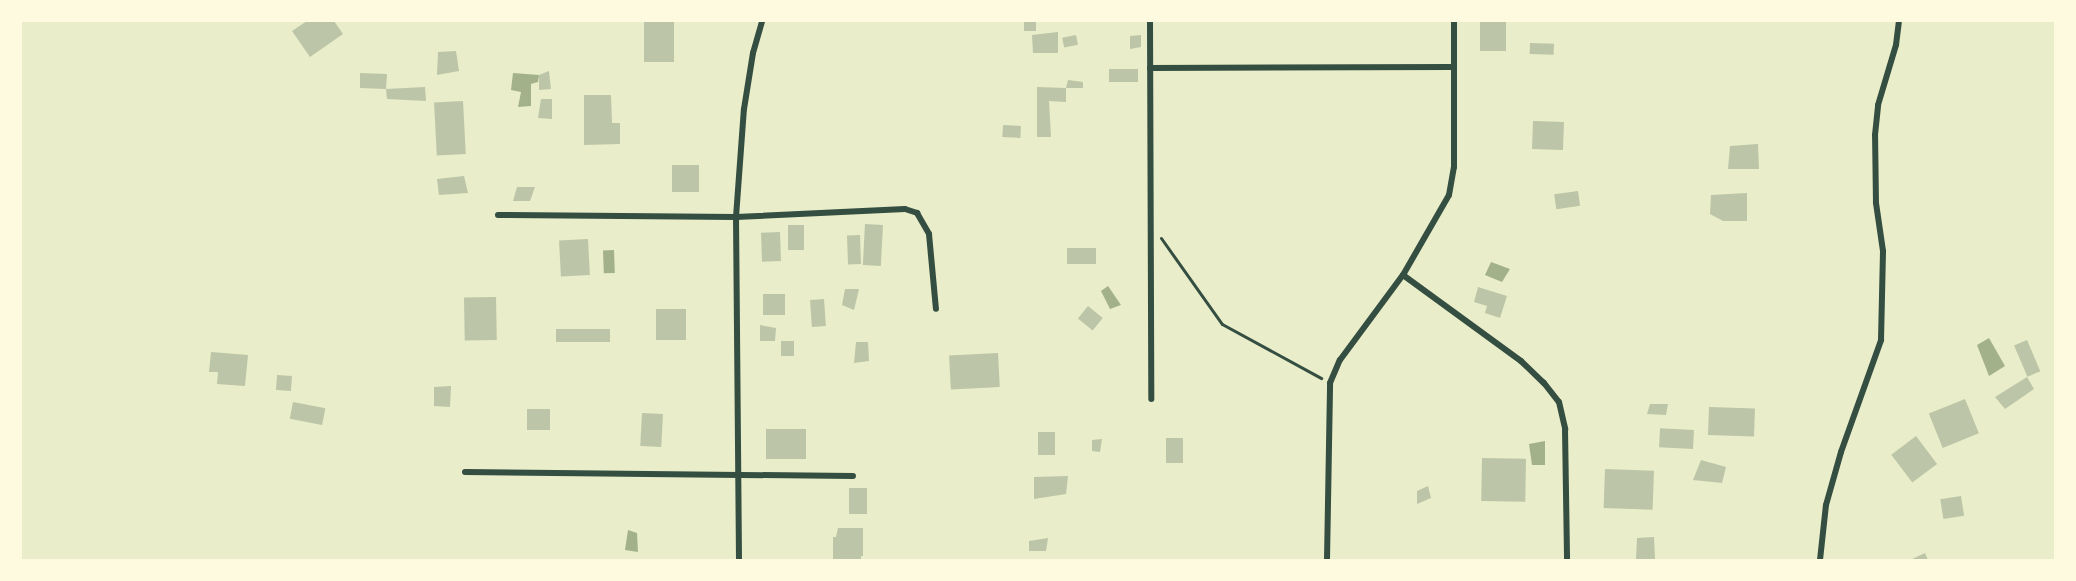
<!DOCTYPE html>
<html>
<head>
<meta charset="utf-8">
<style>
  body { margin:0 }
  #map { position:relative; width:2076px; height:581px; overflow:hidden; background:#e9edc9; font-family:Cabin,sans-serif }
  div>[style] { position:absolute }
  .water>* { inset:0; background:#a3b18a; transform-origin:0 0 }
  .building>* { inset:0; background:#bcc5a7; transform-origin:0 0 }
  .path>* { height:3px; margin:-1.5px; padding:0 1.5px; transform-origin:1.5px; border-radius:1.5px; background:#344e41 }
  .minor>* { height:6px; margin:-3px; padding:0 3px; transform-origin:3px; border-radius:3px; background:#344e41 }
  span { translate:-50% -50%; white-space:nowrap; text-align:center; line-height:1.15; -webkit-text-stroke:4.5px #fefae0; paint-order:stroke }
  .frame { position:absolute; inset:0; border:22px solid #fefae0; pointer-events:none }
</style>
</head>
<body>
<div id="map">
  <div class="water">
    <i style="clip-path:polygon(513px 73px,539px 75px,538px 82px,531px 84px,531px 106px,518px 107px,521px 92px,511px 90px)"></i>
    <i style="left:614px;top:250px;width:23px;height:11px;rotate:88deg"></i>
    <i style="clip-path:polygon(1491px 262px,1510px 269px,1502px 282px,1485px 275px)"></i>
    <i style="clip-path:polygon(1108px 286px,1121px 305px,1110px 309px,1101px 291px)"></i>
    <i style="clip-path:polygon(1989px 338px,2005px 366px,1989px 376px,1977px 345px)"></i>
    <i style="clip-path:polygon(1545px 441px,1545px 465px,1532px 465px,1529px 444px)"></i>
    <i style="clip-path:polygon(628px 530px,637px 533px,638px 552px,625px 550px)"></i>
  </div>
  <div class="building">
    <i style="clip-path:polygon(307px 21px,334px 21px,343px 34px,310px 57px,292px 31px)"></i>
    <i style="left:644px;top:21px;width:30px;height:41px"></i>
    <i style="left:1024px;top:21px;width:12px;height:10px"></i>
    <i style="left:1480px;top:21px;width:26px;height:30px"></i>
    <i style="clip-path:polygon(1058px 32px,1058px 53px,1033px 53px,1032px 35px)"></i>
    <i style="left:1076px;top:35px;width:10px;height:14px;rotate:79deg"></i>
    <i style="clip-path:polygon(1141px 35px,1141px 47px,1130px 49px,1130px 36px)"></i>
    <i style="left:1530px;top:43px;width:24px;height:11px;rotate:2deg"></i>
    <i style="clip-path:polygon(456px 51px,459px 71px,437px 75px,438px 52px)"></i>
    <i style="left:1109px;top:69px;width:29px;height:13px"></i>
    <i style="clip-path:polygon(549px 71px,551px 89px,539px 90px,539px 75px)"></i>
    <i style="clip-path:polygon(360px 73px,387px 74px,386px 89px,425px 87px,426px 101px,387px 99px,386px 89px,360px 88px)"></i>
    <i style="clip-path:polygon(1068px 80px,1083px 82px,1083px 88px,1066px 88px)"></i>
    <i style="clip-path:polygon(1037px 87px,1066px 88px,1066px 102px,1049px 101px,1051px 137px,1037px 137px)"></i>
    <i style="clip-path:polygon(584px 95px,611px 95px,612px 123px,620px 123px,620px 144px,584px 145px)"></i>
    <i style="clip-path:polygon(541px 99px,552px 99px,552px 119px,538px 118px)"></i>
    <i style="left:463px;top:101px;width:53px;height:29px;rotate:87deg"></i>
    <i style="left:1533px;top:121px;width:31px;height:28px;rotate:2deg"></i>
    <i style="left:1003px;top:125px;width:18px;height:12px;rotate:3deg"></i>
    <i style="clip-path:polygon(1758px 144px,1759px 169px,1728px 169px,1730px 146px)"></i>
    <i style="left:672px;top:165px;width:27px;height:27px"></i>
    <i style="clip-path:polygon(464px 176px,468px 193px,439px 195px,437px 179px)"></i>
    <i style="clip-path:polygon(517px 187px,535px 187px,530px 201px,513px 201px)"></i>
    <i style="left:1578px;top:191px;width:15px;height:24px;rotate:82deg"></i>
    <i style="clip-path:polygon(1747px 193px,1747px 221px,1723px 221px,1710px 214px,1711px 195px)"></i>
    <i style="left:865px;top:224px;width:18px;height:41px;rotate:3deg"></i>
    <i style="left:788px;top:225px;width:16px;height:25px"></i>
    <i style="left:780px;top:232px;width:29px;height:19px;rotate:88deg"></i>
    <i style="left:860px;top:235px;width:29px;height:13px;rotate:88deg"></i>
    <i style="left:588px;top:239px;width:36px;height:29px;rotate:87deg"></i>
    <i style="left:1096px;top:248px;width:16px;height:29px;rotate:90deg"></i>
    <i style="clip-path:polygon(1478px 287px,1507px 296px,1500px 318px,1485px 313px,1487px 306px,1474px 302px)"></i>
    <i style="clip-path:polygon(845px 289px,859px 289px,854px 310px,842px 305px)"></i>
    <i style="left:763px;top:294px;width:22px;height:21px"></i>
    <i style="left:496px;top:297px;width:43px;height:32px;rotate:89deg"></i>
    <i style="left:824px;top:299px;width:27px;height:14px;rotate:86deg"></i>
    <i style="left:1088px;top:306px;width:19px;height:16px;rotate:39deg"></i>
    <i style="left:656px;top:309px;width:30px;height:31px"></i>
    <i style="clip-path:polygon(760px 325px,776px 328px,775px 341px,760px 341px)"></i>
    <i style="left:610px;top:329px;width:13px;height:54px;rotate:90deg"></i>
    <i style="left:2027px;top:340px;width:34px;height:14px;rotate:67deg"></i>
    <i style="left:781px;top:341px;width:13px;height:15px"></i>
    <i style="clip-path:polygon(856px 342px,868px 342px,869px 361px,854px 363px)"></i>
    <i style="clip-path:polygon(211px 352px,248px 355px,245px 386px,217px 384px,218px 372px,209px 372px)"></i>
    <i style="left:998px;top:353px;width:34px;height:49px;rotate:87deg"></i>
    <i style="left:277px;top:375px;width:15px;height:15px;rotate:4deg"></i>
    <i style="clip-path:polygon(2027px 377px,2034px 389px,2005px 409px,1995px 397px)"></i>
    <i style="clip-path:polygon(451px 386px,450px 407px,434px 406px,434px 387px)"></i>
    <i style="left:1965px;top:399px;width:37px;height:39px;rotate:68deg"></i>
    <i style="left:293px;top:402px;width:33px;height:17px;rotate:11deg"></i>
    <i style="clip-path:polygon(1650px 404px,1668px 404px,1666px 415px,1647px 414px)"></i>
    <i style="left:1709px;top:407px;width:46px;height:28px;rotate:2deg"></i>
    <i style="left:527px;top:409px;width:23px;height:21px"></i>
    <i style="left:642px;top:413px;width:21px;height:33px;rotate:3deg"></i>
    <i style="left:806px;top:429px;width:30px;height:40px;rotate:90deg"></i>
    <i style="left:1694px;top:430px;width:19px;height:34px;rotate:93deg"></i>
    <i style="left:1055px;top:432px;width:23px;height:17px;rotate:90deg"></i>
    <i style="left:1916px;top:436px;width:35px;height:31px;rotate:53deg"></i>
    <i style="left:1183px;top:438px;width:25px;height:17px;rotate:90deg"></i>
    <i style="clip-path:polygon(1102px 439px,1100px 452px,1092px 451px,1092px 440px)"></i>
    <i style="left:1482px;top:458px;width:44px;height:43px;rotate:1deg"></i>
    <i style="clip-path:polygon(1701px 460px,1726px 467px,1722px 483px,1693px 480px)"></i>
    <i style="left:1605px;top:469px;width:49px;height:39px;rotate:2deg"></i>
    <i style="clip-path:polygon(1068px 476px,1066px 494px,1034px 499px,1034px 477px)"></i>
    <i style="clip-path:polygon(1428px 486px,1431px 498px,1417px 504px,1417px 491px)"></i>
    <i style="left:849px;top:488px;width:18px;height:26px"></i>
    <i style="left:1961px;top:496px;width:20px;height:21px;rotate:81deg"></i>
    <i style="clip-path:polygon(838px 528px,863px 528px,863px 556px,861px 556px,861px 560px,833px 560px,833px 537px,836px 537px)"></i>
    <i style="clip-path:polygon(1654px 537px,1655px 559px,1636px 559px,1637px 538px)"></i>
    <i style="clip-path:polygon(1048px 538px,1046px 551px,1029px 551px,1029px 541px)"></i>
    <i style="clip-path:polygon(1925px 553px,1928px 560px,1910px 560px)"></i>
  </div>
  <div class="path">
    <i style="left:1161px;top:238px;width:105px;rotate:54.7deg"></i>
    <i style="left:1222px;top:324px;width:113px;rotate:28.6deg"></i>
  </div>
  <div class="minor">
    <i style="left:1150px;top:21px;width:378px;rotate:89.8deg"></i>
    <i style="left:1150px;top:68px;width:302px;rotate:-0.2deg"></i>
    <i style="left:498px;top:215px;width:238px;rotate:0.5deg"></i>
    <i style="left:736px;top:217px;width:169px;rotate:-2.7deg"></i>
    <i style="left:905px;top:209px;width:13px;rotate:18deg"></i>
    <i style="left:917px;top:213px;width:24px;rotate:60deg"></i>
    <i style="left:929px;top:234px;width:75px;rotate:84.7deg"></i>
    <i style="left:1403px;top:275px;width:146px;rotate:36.1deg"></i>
    <i style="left:1521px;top:361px;width:32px;rotate:44deg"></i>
    <i style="left:1544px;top:383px;width:24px;rotate:52deg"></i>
    <i style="left:1559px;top:402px;width:28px;rotate:77deg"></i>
    <i style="left:1565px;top:429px;width:131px;rotate:89.1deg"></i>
    <i style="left:465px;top:472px;width:388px;rotate:0.6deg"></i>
    <i style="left:739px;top:560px;width:343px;rotate:-90.5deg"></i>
    <i style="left:736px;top:217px;width:108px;rotate:-85.8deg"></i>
    <i style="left:744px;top:109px;width:57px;rotate:-80.9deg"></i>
    <i style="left:753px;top:53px;width:33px;rotate:-74deg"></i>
    <i style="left:1327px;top:560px;width:177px;rotate:-89deg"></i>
    <i style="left:1330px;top:383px;width:25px;rotate:-67deg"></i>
    <i style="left:1340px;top:360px;width:106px;rotate:-53.5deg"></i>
    <i style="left:1403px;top:275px;width:92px;rotate:-60.1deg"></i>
    <i style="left:1449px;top:195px;width:28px;rotate:-80deg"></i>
    <i style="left:1454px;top:167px;width:146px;rotate:-90deg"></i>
    <i style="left:1820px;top:560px;width:55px;rotate:-83.8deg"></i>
    <i style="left:1826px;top:505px;width:55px;rotate:-74.2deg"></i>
    <i style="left:1841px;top:452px;width:119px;rotate:-70.3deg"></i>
    <i style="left:1881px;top:340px;width:89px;rotate:-88.7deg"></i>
    <i style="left:1883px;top:251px;width:49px;rotate:-98.3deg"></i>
    <i style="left:1876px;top:203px;width:68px;rotate:-90.8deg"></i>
    <i style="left:1875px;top:135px;width:30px;rotate:-84deg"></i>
    <i style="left:1878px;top:105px;width:63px;rotate:-73.3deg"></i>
    <i style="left:1896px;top:45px;width:24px;rotate:-83deg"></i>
  </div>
  <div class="frame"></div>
</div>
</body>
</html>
